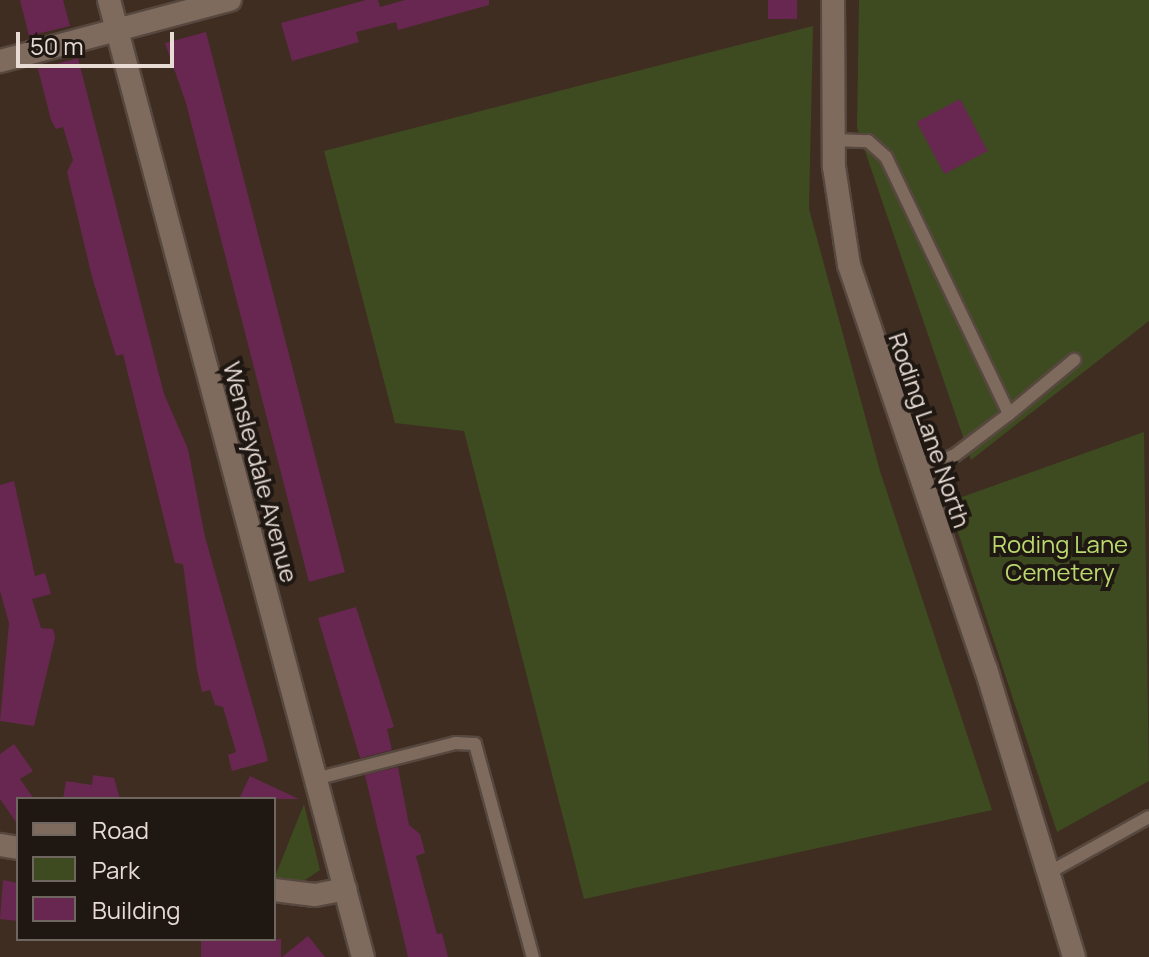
<!DOCTYPE html>
<html>
<head>
<meta charset="utf-8">
<style>
  body { margin:0 }
  #map { position:relative; width:1149px; height:957px; overflow:hidden; background:#3f2d21; font-family:Manrope,sans-serif }
  div>[style] { position:absolute }
  .green>* { inset:0; background:#3e4a20 }
  .building>* { inset:0; background:#682750; transform-origin:0 0 }
  .roads { filter:drop-shadow(2px 0 #57483f) drop-shadow(-2px 0 #57483f) drop-shadow(0 2px #57483f) drop-shadow(0 -2px #57483f) }
  .service>* { height:12px; margin:-6px; padding:0 6px; transform-origin:6px; border-radius:6px; background:#7f6b5e }
  .minor>* { height:22px; margin:-11px; padding:0 11px; transform-origin:11px; border-radius:11px; background:#7f6b5e }
  .tertiary>* { height:22px; margin:-11px; padding:0 11px; transform-origin:11px; border-radius:11px; background:#7f6b5e }
  span { translate:-50% -50%; white-space:nowrap; text-align:center; line-height:1.15; -webkit-text-stroke:8px #1f1812; paint-order:stroke }
  .street-label { font-size:24px; color:#e7dbd4 }
  .park-label { font-size:24px; color:#bad86e }
  .legend { position:absolute; left:16px; top:797px; width:260px; height:144px; box-sizing:border-box; background:#1f1812; border:2px solid #6f6660; margin:0; padding:10px 14px; list-style:none; font-size:24px; color:#e7dbd4 }
  .legend li { display:flex; align-items:center; gap:16px; height:40px }
  .legend b { width:40px; border:2px solid #6f6660 }
  .scale { position:absolute; left:16px; top:32px; width:158px; height:36px; box-sizing:border-box; border:4px solid #e7dbd4; border-top:0; padding-left:10px; font-size:24px; line-height:28px; white-space:nowrap; color:#e7dbd4; -webkit-text-stroke:6px #1f1812; paint-order:stroke }
</style>
</head>
<body>
<div id="map">
  <div class="green">
    <i style="clip-path:polygon(859px 0,1149px 0,1149px 321px,971px 460px,857px 128px)"></i>
    <i style="clip-path:polygon(813px 26px,809px 209px,880px 471px,992px 810px,584px 899px,464px 431px,395px 423px,324px 151px)"></i>
    <i style="clip-path:polygon(1144px 432px,1149px 781px,1057px 832px,948px 502px)"></i>
    <i style="clip-path:polygon(304px 804px,320px 870px,302px 882px,274px 879px)"></i>
  </div>
  <div class="building">
    <i style="clip-path:polygon(20px 0,63px 0,70px 26px,29px 36px)"></i>
    <i style="clip-path:polygon(366px 0,378px 0,380px 7px,405px 0,489px 0,489px 5px,398px 30px,396px 22px,356px 32px,359px 42px,292px 61px,281px 23px)"></i>
    <i style="left:768px;top:0;width:29px;height:19px"></i>
    <i style="clip-path:polygon(206px 32px,345px 572px,309px 582px,186px 103px,165px 43px)"></i>
    <i style="clip-path:polygon(78px 58px,164px 394px,188px 449px,205px 537px,265px 748px,268px 761px,232px 771px,228px 755px,236px 752px,223px 707px,215px 705px,210px 690px,202px 692px,197px 670px,183px 564px,175px 563px,123px 354px,116px 356px,92px 277px,67px 172px,73px 160px,63px 127px,56px 129px,51px 120px,38px 69px)"></i>
    <i style="left:960px;top:99px;width:59px;height:49px;rotate:62deg"></i>
    <i style="clip-path:polygon(14px 481px,35px 576px,45px 573px,51px 594px,32px 599px,41px 628px,53px 629px,55px 638px,34px 726px,0 721px,9px 623px,0 591px,0 485px)"></i>
    <i style="clip-path:polygon(356px 607px,394px 727px,387px 729px,392px 750px,360px 758px,318px 618px)"></i>
    <i style="clip-path:polygon(14px 744px,33px 771px,20px 779px,34px 799px,18px 799px,18px 825px,0 799px,0 754px)"></i>
    <i style="clip-path:polygon(398px 767px,409px 825px,420px 834px,425px 853px,416px 856px,437px 934px,442px 933px,448px 957px,408px 957px,365px 775px)"></i>
    <i style="clip-path:polygon(93px 775px,114px 778px,120px 799px,63px 799px,66px 781px,92px 785px)"></i>
    <i style="clip-path:polygon(250px 776px,299px 799px,239px 799px)"></i>
    <i style="clip-path:polygon(3px 880px,18px 883px,18px 921px,0 919px)"></i>
    <i style="clip-path:polygon(308px 936px,325px 957px,282px 957px)"></i>
    <i style="left:201px;top:939px;width:80px;height:18px"></i>
  </div>
  <div class="roads">
    <div class="service">
      <i style="left:833px;top:140px;width:35px;rotate:2deg"></i>
      <i style="left:868px;top:141px;width:24px;rotate:42deg"></i>
      <i style="left:886px;top:157px;width:285px;rotate:64.4deg"></i>
      <i style="left:1009px;top:414px;width:68px;rotate:142.8deg"></i>
      <i style="left:955px;top:455px;width:43px;rotate:157deg"></i>
      <i style="left:1009px;top:414px;width:85px;rotate:-39.7deg"></i>
      <i style="left:315px;top:779px;width:145px;rotate:-14.4deg"></i>
      <i style="left:455px;top:743px;width:20px;rotate:3deg"></i>
      <i style="left:475px;top:744px;width:221px;rotate:74.8deg"></i>
      <i style="left:1048px;top:873px;width:115px;rotate:-29deg"></i>
    </div>
    <div class="minor">
      <i style="left:109px;top:0;width:990px;rotate:75.14deg"></i>
      <i style="left:0;top:61px;width:238px;rotate:-14.9deg"></i>
      <i style="left:0;top:845px;width:18px;rotate:9deg"></i>
      <i style="left:274px;top:890px;width:41px;rotate:7deg"></i>
      <i style="left:315px;top:895px;width:31px;rotate:-11deg"></i>
    </div>
    <div class="tertiary">
      <i style="left:833px;top:0;width:167px;rotate:89.7deg"></i>
      <i style="left:834px;top:167px;width:99px;rotate:81.3deg"></i>
      <i style="left:849px;top:265px;width:427px;rotate:71.3deg"></i>
      <i style="left:986px;top:669px;width:301px;rotate:73deg"></i>
    </div>
  </div>
  <div class="street-label">
    <span style="left:930px;top:430px;rotate:71deg">Roding Lane North</span>
    <span style="left:261px;top:472px;rotate:75deg">Wensleydale Avenue</span>
  </div>
  <div class="park-label">
    <span style="left:1060px;top:558px">Roding Lane<br>Cemetery</span>
  </div>
  <ul class="legend">
  <li><b style="height:10px;background:#7f6b5e"></b>Road</li>
  <li><b style="height:22px;background:#3e4a20"></b>Park</li>
  <li><b style="height:22px;background:#682750"></b>Building</li>
  </ul>
  <div class="scale">50 m</div>
</div>
</body>
</html>
